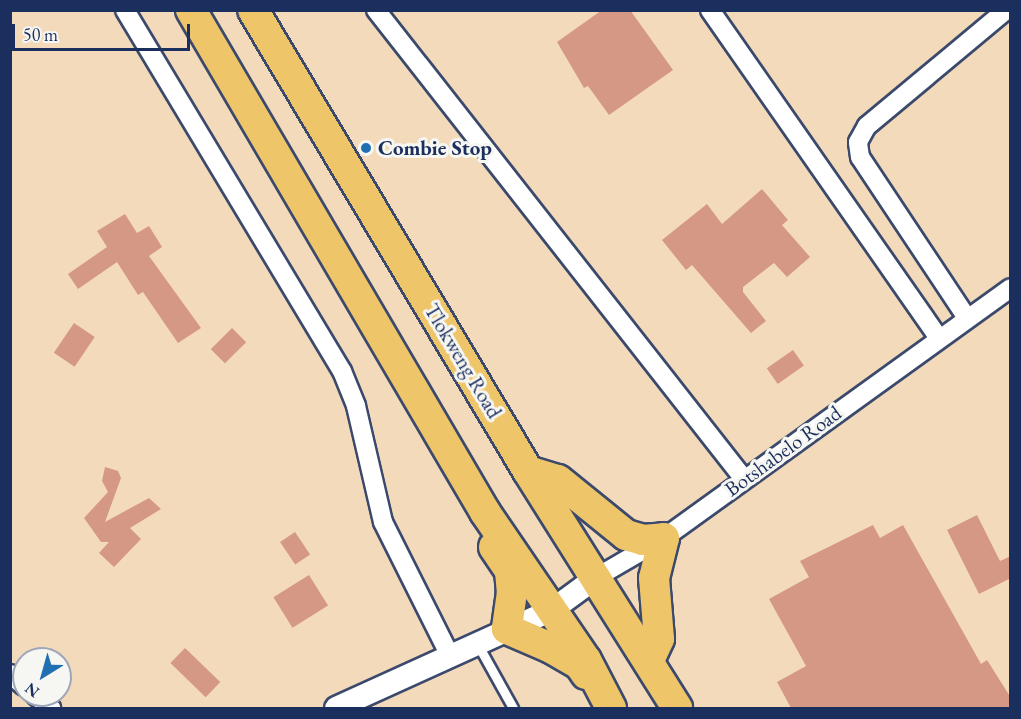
<!DOCTYPE html>
<html>
<head>
<meta charset="utf-8">
<style>
  body { margin:0 }
  #map { position:relative; width:1021px; height:719px; overflow:hidden; background:#f3dabb; font-family:"EB Garamond",serif }
  div>[style] { position:absolute }
  .building>* { inset:0; background:#d59884; transform-origin:0 0 }
  .roads { filter:drop-shadow(2px 0 #3b496c) drop-shadow(-2px 0 #3b496c) drop-shadow(0 2px #3b496c) drop-shadow(0 -2px #3b496c) }
  .service>* { height:9px; margin:-4.5px; padding:0 4.5px; transform-origin:4.5px; border-radius:4.5px; background:#fff }
  .minor>* { height:18px; margin:-9px; padding:0 9px; transform-origin:9px; border-radius:9px; background:#fff }
  .tertiary>* { height:22px; margin:-11px; padding:0 11px; transform-origin:11px; border-radius:11px; background:#fff }
  .primary>* { height:30px; margin:-15px; padding:0 15px; transform-origin:15px; border-radius:15px; background:#eec569 }
  .dots>* { width:16px; height:16px; translate:-50% -50%; box-sizing:border-box; border:3px solid #f6f6f2; border-radius:50% }
  span { translate:-50% -50%; white-space:nowrap; text-align:center; line-height:1.15; -webkit-text-stroke:6px #f6f6f2; paint-order:stroke }
  .poi-label { font-size:21px; color:#1b2f5e; font-weight:700 }
  .left { translate:0 -50%; text-align:left }
  .street-label { font-size:21px; color:#1b2f5e }
  .frame { position:absolute; inset:0; border:12px solid #1b2f5e; pointer-events:none }
  .north { position:absolute; left:12px; top:647px; width:60px; height:60px; box-sizing:border-box; background:#f6f6f2; border:2px solid #9ea6b7; border-radius:50%; rotate:217deg; font-size:16px; font-weight:700; line-height:24px; text-align:center; color:#1b2f5e }
  .north::after { content:''; display:block; margin:auto; width:21px; height:27px; background:#1f6fb2; clip-path:polygon(50% 0,100% 100%,50% 72%,0 100%) }
  .scale { position:absolute; left:12px; top:24px; width:178px; height:27px; box-sizing:border-box; border:3px solid #1b2f5e; border-top:0; padding-left:8px; font-size:18px; line-height:21px; white-space:nowrap; color:#1b2f5e; -webkit-text-stroke:4px #f6f6f2; paint-order:stroke }
</style>
</head>
<body>
<div id="map">
  <div class="building">
    <i style="clip-path:polygon(602px 10px,630px 10px,673px 70px,609px 115px,588px 86px,584px 88px,557px 42px)"></i>
    <i style="clip-path:polygon(762px 189px,788px 220px,782px 225px,810px 257px,787px 277px,774px 263px,743px 287px,743px 292px,766px 321px,751px 333px,692px 265px,686px 270px,662px 240px,707px 204px,722px 224px)"></i>
    <i style="clip-path:polygon(125px 214px,137px 233px,149px 226px,162px 247px,149px 256px,201px 328px,178px 343px,143px 292px,138px 295px,117px 262px,78px 289px,68px 274px,107px 247px,97px 231px)"></i>
    <i style="left:74px;top:323px;width:25px;height:36px;rotate:34deg"></i>
    <i style="left:232px;top:328px;width:20px;height:30px;rotate:45deg"></i>
    <i style="left:793px;top:350px;width:19px;height:32px;rotate:55deg"></i>
    <i style="clip-path:polygon(105px 467px,118px 471px,121px 478px,105px 522px,149px 498px,161px 509px,130px 528px,141px 539px,114px 567px,99px 553px,109px 542px,101px 542px,84px 518px,108px 492px,102px 481px)"></i>
    <i style="clip-path:polygon(977px 515px,1000px 561px,1011px 556px,1011px 578px,979px 594px,947px 530px)"></i>
    <i style="clip-path:polygon(873px 525px,880px 538px,903px 525px,981px 664px,987px 660px,1011px 698px,1011px 708px,791px 708px,777px 682px,806px 666px,769px 599px,809px 577px,800px 561px)"></i>
    <i style="left:295px;top:532px;width:27px;height:18px;rotate:56deg"></i>
    <i style="left:309px;top:575px;width:36px;height:42px;rotate:58deg"></i>
    <i style="left:185px;top:648px;width:49px;height:21px;rotate:44deg"></i>
  </div>
  <div class="roads">
    <div class="service">
      <i style="left:478px;top:645px;width:72px;rotate:60.9deg"></i>
    </div>
    <div class="minor">
      <i style="left:125px;top:10px;width:421px;rotate:59deg"></i>
      <i style="left:342px;top:371px;width:38px;rotate:68deg"></i>
      <i style="left:356px;top:406px;width:119px;rotate:76.9deg"></i>
      <i style="left:383px;top:522px;width:150px;rotate:63.4deg"></i>
      <i style="left:376px;top:10px;width:596px;rotate:51.88deg"></i>
      <i style="left:710px;top:10px;width:400px;rotate:55.1deg"></i>
      <i style="left:967px;top:318px;width:193px;rotate:-123.6deg"></i>
      <i style="left:860px;top:157px;width:15px;rotate:-98deg"></i>
      <i style="left:858px;top:142px;width:18px;rotate:-61deg"></i>
      <i style="left:867px;top:126px;width:181px;rotate:-39.8deg"></i>
      <i style="left:597px;top:577px;width:78px;rotate:-30.2deg"></i>
      <i style="left:664px;top:538px;width:427px;rotate:-35.8deg"></i>
      <i style="left:10px;top:674px;width:18px;rotate:41deg"></i>
      <i style="left:35px;top:695px;width:21px;rotate:39deg"></i>
    </div>
    <div class="tertiary">
      <i style="left:336px;top:708px;width:237px;rotate:-24.4deg"></i>
      <i style="left:552px;top:610px;width:56px;rotate:-36.3deg"></i>
    </div>
    <div class="primary">
      <i style="left:191px;top:10px;width:582px;rotate:59.64deg"></i>
      <i style="left:485px;top:512px;width:179px;rotate:55.7deg"></i>
      <i style="left:586px;top:660px;width:54px;rotate:62.5deg"></i>
      <i style="left:253px;top:10px;width:537px;rotate:59.18deg"></i>
      <i style="left:528px;top:471px;width:280px;rotate:57.8deg"></i>
      <i style="left:528px;top:471px;width:31px;rotate:17deg"></i>
      <i style="left:558px;top:480px;width:87px;rotate:39deg"></i>
      <i style="left:626px;top:535px;width:18px;rotate:16deg"></i>
      <i style="left:643px;top:540px;width:21px;rotate:-5deg"></i>
      <i style="left:664px;top:538px;width:41px;rotate:104deg"></i>
      <i style="left:654px;top:578px;width:61px;rotate:85.3deg"></i>
      <i style="left:659px;top:639px;width:23px;rotate:115deg"></i>
      <i style="left:494px;top:547px;width:29px;rotate:56deg"></i>
      <i style="left:510px;top:571px;width:21px;rotate:85deg"></i>
      <i style="left:512px;top:592px;width:37px;rotate:98deg"></i>
      <i style="left:507px;top:629px;width:48px;rotate:23.4deg"></i>
      <i style="left:551px;top:648px;width:34px;rotate:30deg"></i>
      <i style="left:580px;top:665px;width:11px;rotate:56deg"></i>
    </div>
  </div>
  <div class="dots">
    <i style="left:366px;top:148px;background:#1f6fb2"></i>
  </div>
  <div class="poi-label">
    <span class="left" style="left:378px;top:148px">Combie Stop</span>
  </div>
  <div class="street-label">
    <span style="left:463px;top:361px;rotate:59deg">Tlokweng Road</span>
    <span style="left:783px;top:451px;rotate:-36deg">Botshabelo Road</span>
  </div>
  <div class="frame"></div>
  <div class="north">N</div>
  <div class="scale">50 m</div>
</div>
</body>
</html>
